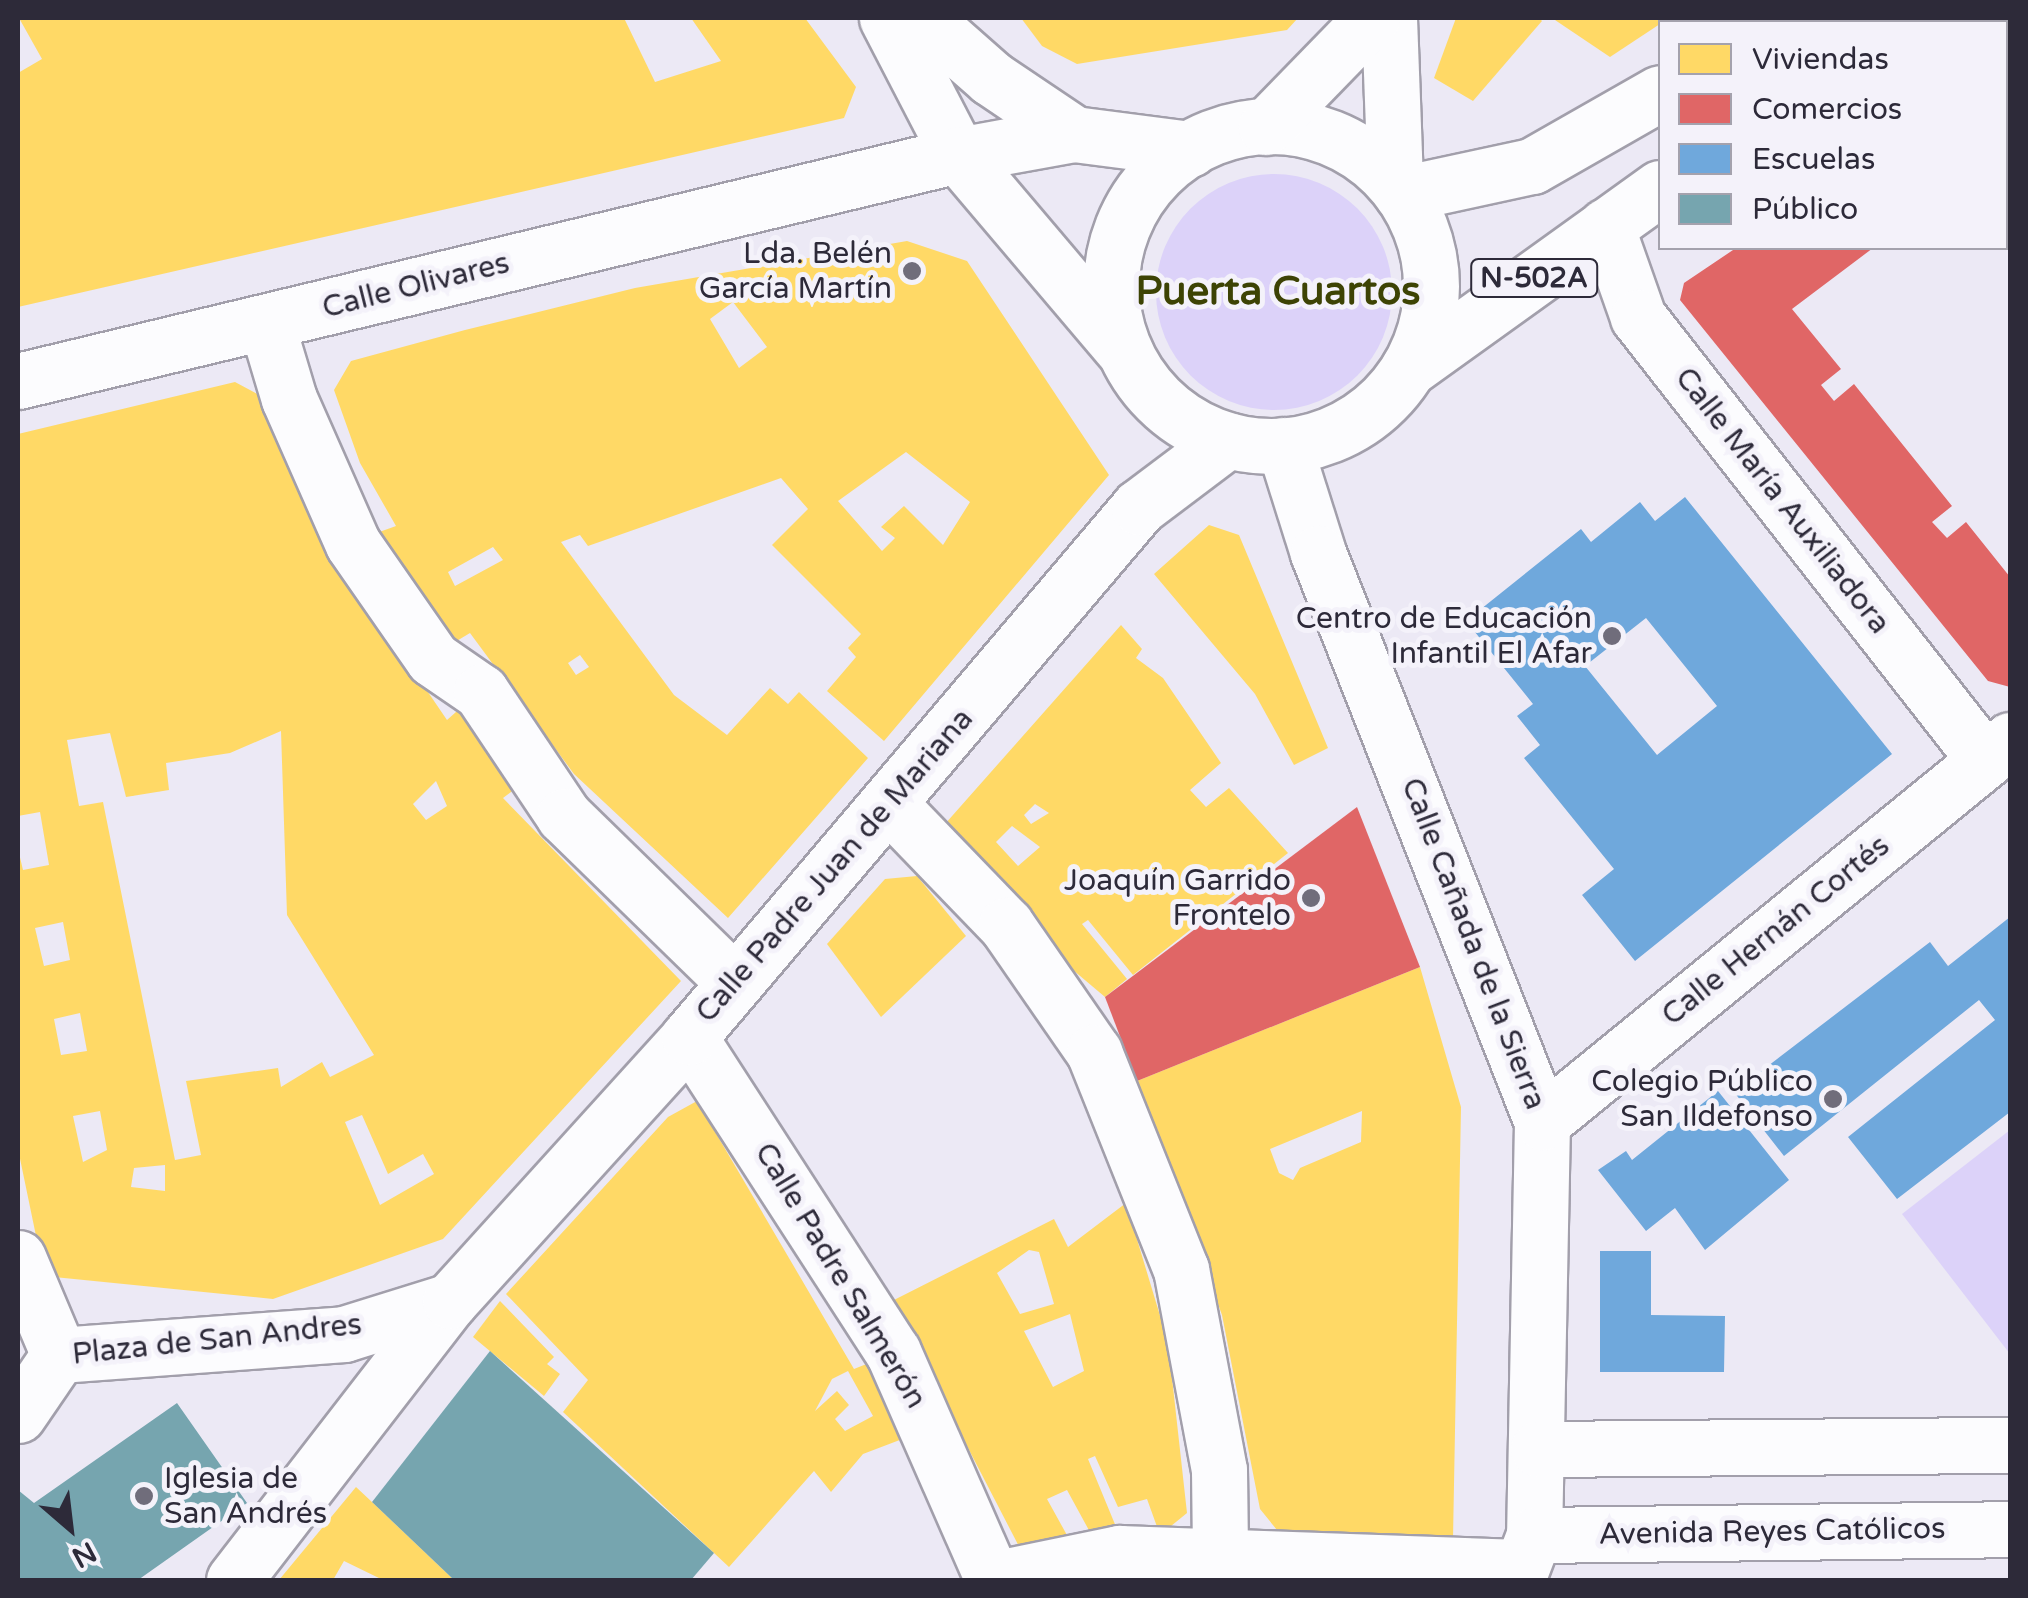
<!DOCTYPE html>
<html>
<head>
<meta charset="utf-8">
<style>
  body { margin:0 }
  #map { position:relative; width:2028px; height:1598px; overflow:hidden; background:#ece9f5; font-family:"Varela Round",sans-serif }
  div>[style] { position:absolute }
  .green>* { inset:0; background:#dcd2f9 }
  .round { border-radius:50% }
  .homes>* { inset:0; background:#ffd966 }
  .shops>* { inset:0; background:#e06666; transform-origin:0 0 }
  .schools>* { inset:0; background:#6fa8dc }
  .public>* { inset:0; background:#76a5af }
  .roads { filter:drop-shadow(2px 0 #a29fab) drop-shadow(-2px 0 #a29fab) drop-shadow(0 2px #a29fab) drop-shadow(0 -2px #a29fab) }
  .minor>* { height:55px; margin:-27.5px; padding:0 27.5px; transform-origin:27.5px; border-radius:27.5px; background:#fcfcfe }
  .major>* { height:55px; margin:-27.5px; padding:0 27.5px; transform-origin:27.5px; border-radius:27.5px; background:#fcfcfe }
  .major>.ring { margin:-27.5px; padding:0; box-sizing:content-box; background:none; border:55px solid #fcfcfe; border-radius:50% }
  .dots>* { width:28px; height:28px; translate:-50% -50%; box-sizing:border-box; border:5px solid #f4f2fa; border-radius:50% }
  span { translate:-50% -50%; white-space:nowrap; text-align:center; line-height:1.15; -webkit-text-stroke:10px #f4f2fa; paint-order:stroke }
  .shield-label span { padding:2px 8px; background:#f4f2fa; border:2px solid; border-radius:8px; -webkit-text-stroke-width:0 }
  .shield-label { font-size:28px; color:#2d2a39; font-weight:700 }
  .poi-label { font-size:30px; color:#2d2a39 }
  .right { translate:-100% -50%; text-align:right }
  .left { translate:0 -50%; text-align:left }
  .street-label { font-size:30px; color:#2d2a39 }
  .district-label { font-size:40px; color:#3d4304; font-weight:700 }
  .frame { position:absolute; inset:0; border:20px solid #2d2a39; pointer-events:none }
  .legend { position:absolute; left:1658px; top:20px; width:350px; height:230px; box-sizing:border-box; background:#f4f2fa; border:2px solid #a4a2ad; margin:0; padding:12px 18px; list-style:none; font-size:30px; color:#2d2a39 }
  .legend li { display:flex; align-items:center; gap:20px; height:50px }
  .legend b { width:50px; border:2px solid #a4a2ad }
  .north { position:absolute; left:20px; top:1478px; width:100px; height:100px; -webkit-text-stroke:8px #f4f2fa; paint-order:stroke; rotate:152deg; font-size:28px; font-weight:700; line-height:40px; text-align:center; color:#2d2a39 }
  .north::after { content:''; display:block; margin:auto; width:35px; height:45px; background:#2d2a39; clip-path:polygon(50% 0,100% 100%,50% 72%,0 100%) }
</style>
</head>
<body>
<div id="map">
  <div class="green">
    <i class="round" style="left:1156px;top:174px;width:236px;height:236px"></i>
    <i style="clip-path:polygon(2010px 1130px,2010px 1354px,1902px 1214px)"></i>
  </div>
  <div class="homes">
    <i style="clip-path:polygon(19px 18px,624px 18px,655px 82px,721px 61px,691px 18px,805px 18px,856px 87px,844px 118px,18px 307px,18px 73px,42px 59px)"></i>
    <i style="clip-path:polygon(1021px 18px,1298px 18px,1287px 30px,1077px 64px,1042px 46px)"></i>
    <i style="clip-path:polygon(1456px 18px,1539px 18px,1542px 21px,1473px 101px,1434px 78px)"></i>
    <i style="clip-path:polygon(1552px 18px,1669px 18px,1610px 57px)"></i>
    <i style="clip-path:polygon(evenodd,907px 241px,967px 261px,1109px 475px,884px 741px,827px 691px,856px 657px,848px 648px,861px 634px,772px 545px,808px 509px,781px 478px,588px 546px,580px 535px,561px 542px,674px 695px,727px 735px,770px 688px,788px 704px,799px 692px,868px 758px,728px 918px,574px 774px,470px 633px,450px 645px,371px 535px,396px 526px,360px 463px,334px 390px,351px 361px,465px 330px,635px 288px,907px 241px,733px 302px,767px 347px,739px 368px,710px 319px,733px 302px,907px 241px,906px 452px,970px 502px,943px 545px,904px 506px,881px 527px,895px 538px,882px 551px,838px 501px,906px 452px,907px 241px,493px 547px,503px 560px,455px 586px,448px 572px,493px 547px,907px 241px,580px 655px,589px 667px,576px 675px,568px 663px,580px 655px)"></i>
    <i style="clip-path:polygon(evenodd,235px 382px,263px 397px,361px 594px,447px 720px,465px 704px,523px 783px,503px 798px,681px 981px,443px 1239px,273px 1299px,54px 1277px,41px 1260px,18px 1149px,18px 849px,23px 870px,49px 865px,40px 812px,18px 816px,18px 434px,235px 382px,281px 731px,287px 915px,374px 1055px,330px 1077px,322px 1062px,281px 1087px,278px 1068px,186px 1081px,201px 1155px,175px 1160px,103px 802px,79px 806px,67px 740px,110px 733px,126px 797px,169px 790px,166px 763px,230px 753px,281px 731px,235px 382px,436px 781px,447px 806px,426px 820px,413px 804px,436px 781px,235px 382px,63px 922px,70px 960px,44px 966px,35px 928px,63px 922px,235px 382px,80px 1013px,87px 1051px,61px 1055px,54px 1019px,80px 1013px,235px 382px,100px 1111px,107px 1150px,83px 1162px,73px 1116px,100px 1111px,235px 382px,362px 1115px,388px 1174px,423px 1154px,434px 1174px,380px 1205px,345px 1122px,362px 1115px,235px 382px,165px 1165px,165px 1191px,131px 1187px,134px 1168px,165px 1165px)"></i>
    <i style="clip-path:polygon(1209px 525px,1239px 535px,1328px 748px,1294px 765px,1255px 694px,1154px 574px)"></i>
    <i style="clip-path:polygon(evenodd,1121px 625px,1142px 649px,1136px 658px,1163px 678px,1221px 763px,1190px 790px,1206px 807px,1229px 788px,1288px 853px,1133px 975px,1088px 920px,1082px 924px,1127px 979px,1105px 997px,1060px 959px,945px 824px,1121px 625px,1035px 804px,1049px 813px,1031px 824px,1024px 815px,1035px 804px,1121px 625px,1012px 826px,1040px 847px,1018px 866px,996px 842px,1012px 826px)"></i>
    <i style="clip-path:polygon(917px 876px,966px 936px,881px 1017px,827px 944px,885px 879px)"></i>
    <i style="clip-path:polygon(evenodd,1420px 967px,1461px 1107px,1453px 1539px,1281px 1535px,1260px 1509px,1222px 1315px,1137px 1081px,1420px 967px,1362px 1111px,1361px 1142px,1300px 1168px,1293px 1180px,1279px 1173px,1270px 1149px,1362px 1111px)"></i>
    <i style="clip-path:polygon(evenodd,697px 1101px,854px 1369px,874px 1361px,905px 1438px,863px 1454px,831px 1492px,814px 1471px,729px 1567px,563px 1412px,588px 1380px,506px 1294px,668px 1117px,697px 1101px,848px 1371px,873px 1416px,845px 1431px,835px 1419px,849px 1405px,837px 1391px,815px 1411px,832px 1379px,848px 1371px)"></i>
    <i style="clip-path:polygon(evenodd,1126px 1203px,1168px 1342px,1187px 1513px,1160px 1535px,1147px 1499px,1118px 1507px,1095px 1456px,1088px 1459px,1119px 1534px,1091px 1534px,1067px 1490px,1047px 1499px,1068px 1537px,1026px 1560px,892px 1301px,1054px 1219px,1068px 1247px,1126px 1203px,1029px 1250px,1039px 1252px,1054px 1304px,1020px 1314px,997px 1273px,1029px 1250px,1126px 1203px,1070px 1314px,1084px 1371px,1053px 1387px,1024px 1331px,1070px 1314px)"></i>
    <i style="clip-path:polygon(500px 1301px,554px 1357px,547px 1364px,560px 1374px,544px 1396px,473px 1337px)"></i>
    <i style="clip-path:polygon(356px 1487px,372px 1502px,454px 1580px,383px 1580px,344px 1561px,333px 1580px,279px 1580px)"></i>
  </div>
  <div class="shops">
    <i style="left:2010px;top:58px;width:85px;height:6px;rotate:90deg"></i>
    <i style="clip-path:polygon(1736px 248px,1873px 248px,1792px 309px,1841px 369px,1821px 385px,1834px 401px,1854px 384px,1952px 506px,1932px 522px,1947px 538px,1966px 522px,2010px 577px,2010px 687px,1988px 681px,1680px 300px,1684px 283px)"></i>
    <i style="clip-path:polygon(1357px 807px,1420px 967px,1137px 1081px,1105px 997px)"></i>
  </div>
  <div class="schools">
    <i style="clip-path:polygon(evenodd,1685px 497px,1892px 754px,1635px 961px,1582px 895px,1614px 869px,1524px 758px,1540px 745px,1517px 716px,1533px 704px,1466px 621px,1581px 529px,1591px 542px,1640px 502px,1655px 521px,1685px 497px,1646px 618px,1717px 706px,1657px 755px,1585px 666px,1646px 618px)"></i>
    <i style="clip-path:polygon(2010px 917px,2010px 1112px,1897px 1199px,1848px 1137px,1995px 1020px,1979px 1000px,1784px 1156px,1734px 1092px,1930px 942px,1948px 966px)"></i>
    <i style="clip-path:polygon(1718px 1091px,1789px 1180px,1705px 1250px,1675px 1208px,1646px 1231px,1598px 1170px,1626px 1151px,1632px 1160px)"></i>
    <i style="clip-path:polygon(1600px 1251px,1651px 1251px,1651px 1315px,1725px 1316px,1724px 1372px,1600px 1372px)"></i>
  </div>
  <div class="public">
    <i style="clip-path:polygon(490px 1351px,714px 1553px,691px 1580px,454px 1580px,372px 1502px)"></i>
    <i style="clip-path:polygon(177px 1403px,247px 1503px,138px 1580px,18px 1580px,18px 1490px,34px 1503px)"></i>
  </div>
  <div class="roads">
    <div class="minor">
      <i style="left:1606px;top:226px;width:96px;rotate:70.6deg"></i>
      <i style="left:1638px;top:317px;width:563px;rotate:51.93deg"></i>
      <i style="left:266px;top:322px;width:80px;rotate:73.4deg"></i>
      <i style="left:289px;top:399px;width:158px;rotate:66.2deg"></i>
      <i style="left:353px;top:544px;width:140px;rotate:55.2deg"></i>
      <i style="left:433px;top:659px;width:58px;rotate:34.5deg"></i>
      <i style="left:481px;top:692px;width:149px;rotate:56.2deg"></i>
      <i style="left:564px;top:816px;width:238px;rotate:44.3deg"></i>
      <i style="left:1284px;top:445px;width:113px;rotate:72.5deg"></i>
      <i style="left:1318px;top:553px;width:612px;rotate:68.51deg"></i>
      <i style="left:1542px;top:1122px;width:413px;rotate:91.1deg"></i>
      <i style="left:1534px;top:1535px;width:48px;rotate:110.7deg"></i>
      <i style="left:890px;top:805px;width:167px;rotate:46deg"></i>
      <i style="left:1006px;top:925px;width:155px;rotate:55.3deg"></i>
      <i style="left:1094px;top:1052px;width:234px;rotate:68.2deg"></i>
      <i style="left:1181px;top:1269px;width:205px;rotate:79.3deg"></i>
      <i style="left:1219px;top:1470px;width:87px;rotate:89.3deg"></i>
      <i style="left:689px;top:1037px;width:375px;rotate:57.1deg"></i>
      <i style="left:893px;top:1352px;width:249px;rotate:66.3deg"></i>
      <i style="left:1542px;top:1122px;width:604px;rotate:-39.22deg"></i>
      <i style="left:18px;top:1258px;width:105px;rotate:67.1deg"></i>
      <i style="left:18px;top:1415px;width:73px;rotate:-55.7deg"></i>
      <i style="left:59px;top:1355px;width:286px;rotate:-4.2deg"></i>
      <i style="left:344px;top:1334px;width:111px;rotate:-17.3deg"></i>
      <i style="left:1538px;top:1449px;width:472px;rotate:-0.5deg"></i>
      <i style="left:1534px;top:1535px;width:476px;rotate:-0.7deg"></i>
      <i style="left:993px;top:1579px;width:129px;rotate:-11.7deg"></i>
      <i style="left:1119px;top:1553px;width:401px;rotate:2deg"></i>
      <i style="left:234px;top:1580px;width:353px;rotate:-52.3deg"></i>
      <i style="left:450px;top:1301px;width:356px;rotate:-47.8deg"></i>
      <i style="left:689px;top:1037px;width:695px;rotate:-49.67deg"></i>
      <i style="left:1139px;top:507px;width:111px;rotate:-37deg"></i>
    </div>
    <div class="major">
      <i style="left:887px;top:18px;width:154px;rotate:62.6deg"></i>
      <i style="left:958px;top:155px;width:252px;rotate:49.7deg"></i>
      <i style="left:923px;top:18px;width:91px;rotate:41.4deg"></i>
      <i style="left:991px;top:78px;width:100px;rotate:34deg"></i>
      <i style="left:1389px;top:18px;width:166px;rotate:87.9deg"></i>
      <i style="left:1762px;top:22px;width:9px;rotate:-27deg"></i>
      <i style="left:1894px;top:22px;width:8px;rotate:-30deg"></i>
      <i class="ring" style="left:1111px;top:126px;width:265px;height:265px"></i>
      <i style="left:1266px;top:127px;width:152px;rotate:-45.8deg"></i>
      <i style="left:1402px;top:194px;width:133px;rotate:-12.2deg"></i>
      <i style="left:1532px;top:166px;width:147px;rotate:-29.7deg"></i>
      <i style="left:1408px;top:369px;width:310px;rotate:-35.7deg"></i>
      <i style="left:18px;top:381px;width:967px;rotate:-13.52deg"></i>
      <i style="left:958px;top:155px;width:118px;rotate:-10.3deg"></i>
      <i style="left:1074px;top:134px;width:117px;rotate:7.4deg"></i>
    </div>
  </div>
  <div class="dots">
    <i style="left:912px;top:271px;background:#706d7b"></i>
    <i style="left:1612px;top:636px;background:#706d7b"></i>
    <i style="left:1311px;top:898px;background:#706d7b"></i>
    <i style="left:1833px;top:1099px;background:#706d7b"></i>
    <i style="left:144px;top:1496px;background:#706d7b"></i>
  </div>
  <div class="shield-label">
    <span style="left:1534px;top:278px">N-502A</span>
  </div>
  <div class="poi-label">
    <span class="right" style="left:892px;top:271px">Lda. Belén<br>García Martín</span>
    <span class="right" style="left:1592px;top:636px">Centro de Educación<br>Infantil El Afar</span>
    <span class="right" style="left:1291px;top:898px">Joaquín Garrido<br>Frontelo</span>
    <span class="right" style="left:1813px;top:1099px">Colegio Público<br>San Ildefonso</span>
    <span class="left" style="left:164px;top:1496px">Iglesia de<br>San Andrés</span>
  </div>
  <div class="street-label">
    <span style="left:416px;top:286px;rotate:-14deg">Calle Olivares</span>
    <span style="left:1782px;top:501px;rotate:52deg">Calle María Auxiliadora</span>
    <span style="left:835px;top:866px;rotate:-49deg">Calle Padre Juan de Mariana</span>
    <span style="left:1776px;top:931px;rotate:-39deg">Calle Hernán Cortés</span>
    <span style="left:1473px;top:944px;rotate:69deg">Calle Cañada de la Sierra</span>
    <span style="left:840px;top:1276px;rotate:59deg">Calle Padre Salmerón</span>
    <span style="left:217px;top:1340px;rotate:-6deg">Plaza de San Andres</span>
    <span style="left:1772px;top:1532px;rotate:-1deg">Avenida Reyes Católicos</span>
  </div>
  <div class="district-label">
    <span style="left:1278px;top:291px">Puerta Cuartos</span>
  </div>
  <div class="frame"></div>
  <ul class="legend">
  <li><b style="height:28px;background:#ffd966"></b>Viviendas</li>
  <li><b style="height:28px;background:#e06666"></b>Comercios</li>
  <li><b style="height:28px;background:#6fa8dc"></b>Escuelas</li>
  <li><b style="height:28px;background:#76a5af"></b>Público</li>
  </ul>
  <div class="north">N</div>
</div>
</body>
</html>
